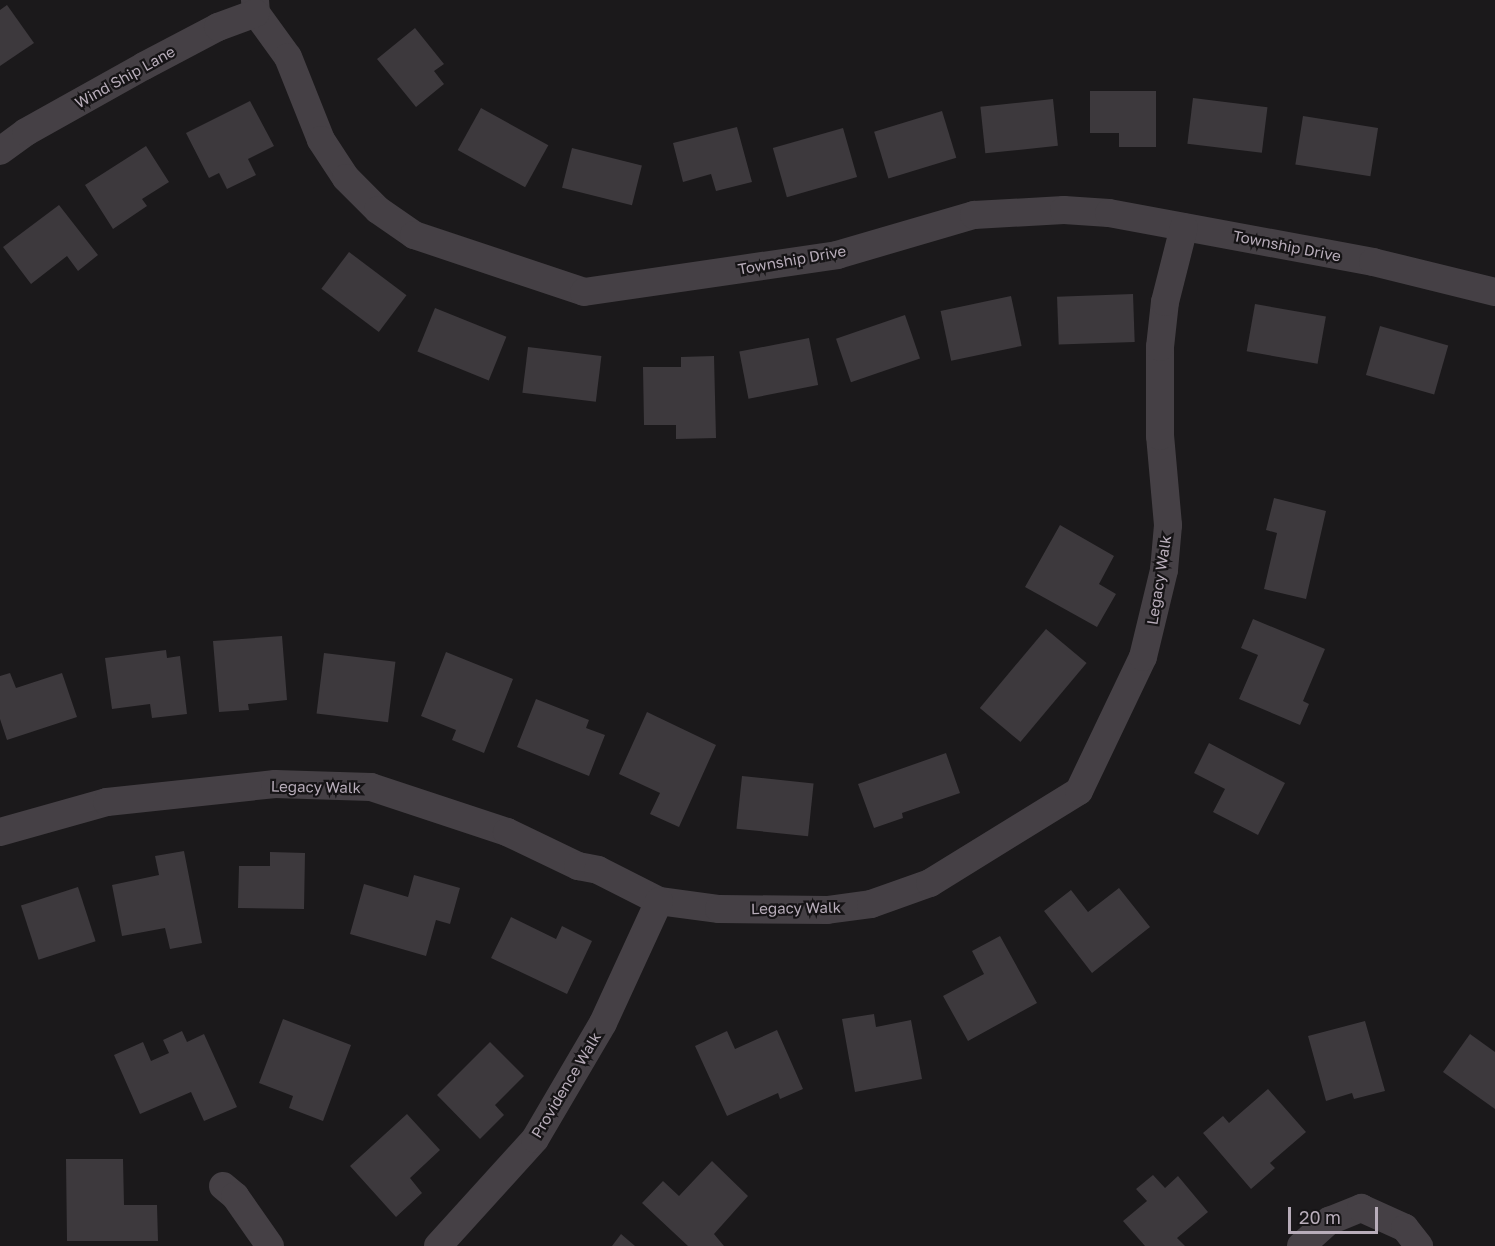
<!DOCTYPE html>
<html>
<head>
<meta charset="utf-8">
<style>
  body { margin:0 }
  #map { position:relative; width:1495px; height:1246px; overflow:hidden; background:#1b191b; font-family:"Golos Text",sans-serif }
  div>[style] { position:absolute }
  .building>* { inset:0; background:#3d393d; transform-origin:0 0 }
  .minor>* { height:28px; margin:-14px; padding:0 14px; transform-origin:14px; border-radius:14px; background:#454045 }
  span { translate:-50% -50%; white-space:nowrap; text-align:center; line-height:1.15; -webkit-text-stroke:4.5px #161416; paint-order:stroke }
  .street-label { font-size:15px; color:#b8adba }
  .scale { position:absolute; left:1288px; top:1207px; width:90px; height:27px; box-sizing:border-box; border:3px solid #b8adba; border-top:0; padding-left:8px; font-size:18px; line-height:21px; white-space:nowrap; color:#b8adba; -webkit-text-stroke:4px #161416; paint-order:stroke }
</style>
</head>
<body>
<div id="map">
  <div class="building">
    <i style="clip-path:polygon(7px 5px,34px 43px,0 66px,0 10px)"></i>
    <i style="clip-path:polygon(415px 28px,444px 64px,434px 71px,444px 84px,416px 107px,377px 59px)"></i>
    <i style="clip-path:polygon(1090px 91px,1156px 91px,1156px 147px,1119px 147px,1119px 133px,1090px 133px)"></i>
    <i style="left:1193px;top:98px;width:75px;height:46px;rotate:7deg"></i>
    <i style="left:1053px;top:99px;width:47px;height:73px;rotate:84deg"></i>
    <i style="clip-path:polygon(250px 101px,274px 146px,248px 159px,256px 175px,227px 189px,219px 173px,209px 178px,186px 133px)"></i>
    <i style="left:481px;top:108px;width:77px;height:48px;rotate:29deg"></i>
    <i style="left:942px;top:111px;width:49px;height:71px;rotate:73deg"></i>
    <i style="left:1303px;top:116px;width:76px;height:49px;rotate:9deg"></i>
    <i style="clip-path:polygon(737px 127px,752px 182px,716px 191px,711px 174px,683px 182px,673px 143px)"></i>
    <i style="left:843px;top:128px;width:51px;height:73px;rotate:74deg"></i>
    <i style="clip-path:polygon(146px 146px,169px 182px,142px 199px,147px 206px,113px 229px,85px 185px)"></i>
    <i style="left:572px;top:148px;width:72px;height:41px;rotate:14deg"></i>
    <i style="clip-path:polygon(59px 205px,98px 255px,78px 271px,67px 256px,31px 284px,3px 247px)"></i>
    <i style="left:349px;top:252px;width:72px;height:46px;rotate:37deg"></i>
    <i style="left:1133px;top:294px;width:48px;height:76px;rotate:88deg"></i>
    <i style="left:1011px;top:296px;width:51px;height:72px;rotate:78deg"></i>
    <i style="left:1255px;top:304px;width:72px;height:48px;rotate:10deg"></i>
    <i style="left:435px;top:308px;width:77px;height:47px;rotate:22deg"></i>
    <i style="left:905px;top:315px;width:46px;height:73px;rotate:71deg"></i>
    <i style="left:1380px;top:326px;width:71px;height:51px;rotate:16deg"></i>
    <i style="left:809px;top:338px;width:48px;height:71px;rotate:79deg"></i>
    <i style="left:528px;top:347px;width:74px;height:46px;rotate:7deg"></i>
    <i style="clip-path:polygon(714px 356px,716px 438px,676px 439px,676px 425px,644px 425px,643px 367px,681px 367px,681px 357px)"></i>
    <i style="clip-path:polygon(1274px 498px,1326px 511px,1306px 599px,1264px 589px,1277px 533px,1266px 530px)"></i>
    <i style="clip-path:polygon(1060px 525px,1114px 556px,1099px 584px,1116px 594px,1097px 627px,1025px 587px)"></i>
    <i style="clip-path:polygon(1253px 619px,1325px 649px,1303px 701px,1309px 704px,1300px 725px,1239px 699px,1258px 655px,1241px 648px)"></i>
    <i style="left:1046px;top:629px;width:53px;height:103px;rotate:40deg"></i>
    <i style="clip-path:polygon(282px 636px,287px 700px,248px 704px,249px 710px,219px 712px,213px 641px)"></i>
    <i style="clip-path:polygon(166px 650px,167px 658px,180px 656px,187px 714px,152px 718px,150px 704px,112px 709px,105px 658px)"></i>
    <i style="clip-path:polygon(446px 652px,513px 679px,484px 753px,452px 740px,456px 730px,421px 716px)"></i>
    <i style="left:324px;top:653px;width:72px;height:61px;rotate:7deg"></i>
    <i style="clip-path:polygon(10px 673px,16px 688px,62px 673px,77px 717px,7px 740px,0 719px,0 676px)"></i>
    <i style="clip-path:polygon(536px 699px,589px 720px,586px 728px,605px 735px,589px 776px,517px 747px)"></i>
    <i style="clip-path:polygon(647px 712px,716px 745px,679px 827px,650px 814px,660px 793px,619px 774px)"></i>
    <i style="clip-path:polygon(1209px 743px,1285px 783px,1258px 835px,1213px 812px,1225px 789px,1194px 773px)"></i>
    <i style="clip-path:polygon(946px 753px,960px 793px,902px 813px,903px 818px,874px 828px,858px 784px)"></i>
    <i style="left:742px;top:776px;width:72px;height:53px;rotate:6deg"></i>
    <i style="clip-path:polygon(184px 851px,202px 943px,170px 949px,165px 928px,122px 936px,112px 885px,159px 875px,155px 856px)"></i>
    <i style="clip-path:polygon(270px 852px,305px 853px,304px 909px,238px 908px,239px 866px,270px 866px)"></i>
    <i style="clip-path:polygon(414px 875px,460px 888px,450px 924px,436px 920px,426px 956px,350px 934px,364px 884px,408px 897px)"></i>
    <i style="left:78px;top:887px;width:57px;height:60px;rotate:72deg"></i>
    <i style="clip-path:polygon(1119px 888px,1150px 927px,1092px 973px,1044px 911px,1071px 890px,1088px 912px)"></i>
    <i style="clip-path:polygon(511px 917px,556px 939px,562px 926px,592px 941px,567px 994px,491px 958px)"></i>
    <i style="clip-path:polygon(1000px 936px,1037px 1003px,968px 1041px,943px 996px,984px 974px,972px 951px)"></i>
    <i style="clip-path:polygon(874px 1014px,876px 1027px,911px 1020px,922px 1079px,855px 1092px,842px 1019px)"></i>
    <i style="clip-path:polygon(283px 1019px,351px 1045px,323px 1121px,289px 1108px,293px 1096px,259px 1083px)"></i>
    <i style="clip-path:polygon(1365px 1021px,1385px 1091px,1354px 1099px,1352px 1093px,1326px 1101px,1308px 1036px)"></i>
    <i style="clip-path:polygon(777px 1030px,803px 1089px,780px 1099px,778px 1093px,727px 1116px,695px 1046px,727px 1031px,735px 1049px)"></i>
    <i style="clip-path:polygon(182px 1031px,187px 1042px,204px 1034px,237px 1107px,204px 1121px,191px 1092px,140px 1114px,114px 1055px,143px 1042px,151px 1061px,169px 1053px,163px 1040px)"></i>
    <i style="clip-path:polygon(1470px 1034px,1495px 1052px,1495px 1109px,1443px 1072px)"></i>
    <i style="clip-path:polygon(490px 1042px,524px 1076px,495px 1105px,504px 1115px,480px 1139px,437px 1095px)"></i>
    <i style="clip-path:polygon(1268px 1089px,1306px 1132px,1270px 1163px,1275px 1168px,1251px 1189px,1203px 1133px,1223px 1116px,1229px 1123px)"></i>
    <i style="clip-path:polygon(407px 1114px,440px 1150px,410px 1178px,422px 1193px,396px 1217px,350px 1166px)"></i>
    <i style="clip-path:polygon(66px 1159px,123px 1159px,124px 1205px,157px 1205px,158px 1241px,67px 1241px)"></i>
    <i style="clip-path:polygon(712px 1161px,748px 1196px,714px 1234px,724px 1246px,688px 1246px,642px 1203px,663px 1181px,679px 1196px)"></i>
    <i style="clip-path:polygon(1153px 1175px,1165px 1188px,1178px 1176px,1208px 1212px,1177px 1238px,1185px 1246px,1145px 1246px,1123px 1221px,1147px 1201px,1136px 1189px)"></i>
    <i style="clip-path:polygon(621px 1234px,635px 1246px,612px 1246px)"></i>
  </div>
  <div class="minor">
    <i style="left:255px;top:0;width:13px;rotate:86deg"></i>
    <i style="left:256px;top:13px;width:54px;rotate:54deg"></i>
    <i style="left:288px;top:57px;width:89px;rotate:68.3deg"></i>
    <i style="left:321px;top:140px;width:45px;rotate:56.7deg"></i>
    <i style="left:346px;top:178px;width:45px;rotate:45deg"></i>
    <i style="left:378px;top:210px;width:44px;rotate:34.8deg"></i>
    <i style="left:414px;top:235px;width:179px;rotate:18.5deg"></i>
    <i style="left:584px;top:292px;width:256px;rotate:-8.3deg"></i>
    <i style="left:837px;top:255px;width:143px;rotate:-16.3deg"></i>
    <i style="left:974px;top:215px;width:90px;rotate:-3.2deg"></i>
    <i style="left:1064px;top:210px;width:45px;rotate:3.8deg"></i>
    <i style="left:1109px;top:213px;width:269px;rotate:10.5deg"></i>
    <i style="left:1373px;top:262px;width:126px;rotate:13.8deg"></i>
    <i style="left:0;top:151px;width:32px;rotate:-36deg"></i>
    <i style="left:26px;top:132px;width:135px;rotate:-29.2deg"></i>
    <i style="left:144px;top:66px;width:84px;rotate:-27.8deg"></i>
    <i style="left:218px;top:27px;width:40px;rotate:-20.2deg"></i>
    <i style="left:0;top:832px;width:111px;rotate:-15.7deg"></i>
    <i style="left:107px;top:802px;width:169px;rotate:-6.1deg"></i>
    <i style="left:275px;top:784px;width:96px;rotate:1.8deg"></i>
    <i style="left:371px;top:787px;width:143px;rotate:18.3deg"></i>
    <i style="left:507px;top:832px;width:79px;rotate:25.6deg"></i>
    <i style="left:578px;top:866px;width:20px;rotate:11deg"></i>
    <i style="left:598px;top:870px;width:68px;rotate:26.9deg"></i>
    <i style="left:659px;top:901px;width:61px;rotate:7.6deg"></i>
    <i style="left:719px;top:909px;width:108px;rotate:0.5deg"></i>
    <i style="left:827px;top:910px;width:44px;rotate:-7.8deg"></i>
    <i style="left:871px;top:904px;width:63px;rotate:-19.6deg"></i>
    <i style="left:930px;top:883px;width:175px;rotate:-31.7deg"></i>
    <i style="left:1079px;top:791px;width:148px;rotate:-64.5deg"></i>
    <i style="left:1143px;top:657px;width:89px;rotate:-76.4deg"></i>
    <i style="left:1164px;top:570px;width:45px;rotate:-84.9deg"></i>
    <i style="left:1168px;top:525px;width:89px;rotate:-95.1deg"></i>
    <i style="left:1160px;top:436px;width:89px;rotate:-90deg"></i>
    <i style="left:1160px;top:347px;width:45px;rotate:-83.7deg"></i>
    <i style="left:1165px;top:302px;width:77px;rotate:-75.8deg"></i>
    <i style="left:223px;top:1186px;width:16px;rotate:40deg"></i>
    <i style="left:235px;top:1196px;width:61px;rotate:55deg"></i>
    <i style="left:438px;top:1246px;width:144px;rotate:-47.8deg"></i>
    <i style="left:535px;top:1139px;width:134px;rotate:-59.6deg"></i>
    <i style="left:603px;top:1023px;width:134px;rotate:-65.3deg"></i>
    <i style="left:1301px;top:1246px;width:38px;rotate:-42deg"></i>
    <i style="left:1329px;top:1221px;width:35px;rotate:-22deg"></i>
    <i style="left:1361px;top:1208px;width:48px;rotate:24.4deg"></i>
    <i style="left:1405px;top:1228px;width:23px;rotate:52deg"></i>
  </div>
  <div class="street-label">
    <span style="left:125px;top:77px;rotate:-29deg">Wind Ship Lane</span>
    <span style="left:1287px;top:246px;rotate:11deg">Township Drive</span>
    <span style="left:792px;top:260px;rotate:-10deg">Township Drive</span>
    <span style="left:1159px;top:580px;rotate:-81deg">Legacy Walk</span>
    <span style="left:316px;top:787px;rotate:1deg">Legacy Walk</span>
    <span style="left:796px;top:908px;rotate:-1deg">Legacy Walk</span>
    <span style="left:566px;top:1085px;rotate:-59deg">Providence Walk</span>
  </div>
  <div class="scale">20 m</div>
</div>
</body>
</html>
